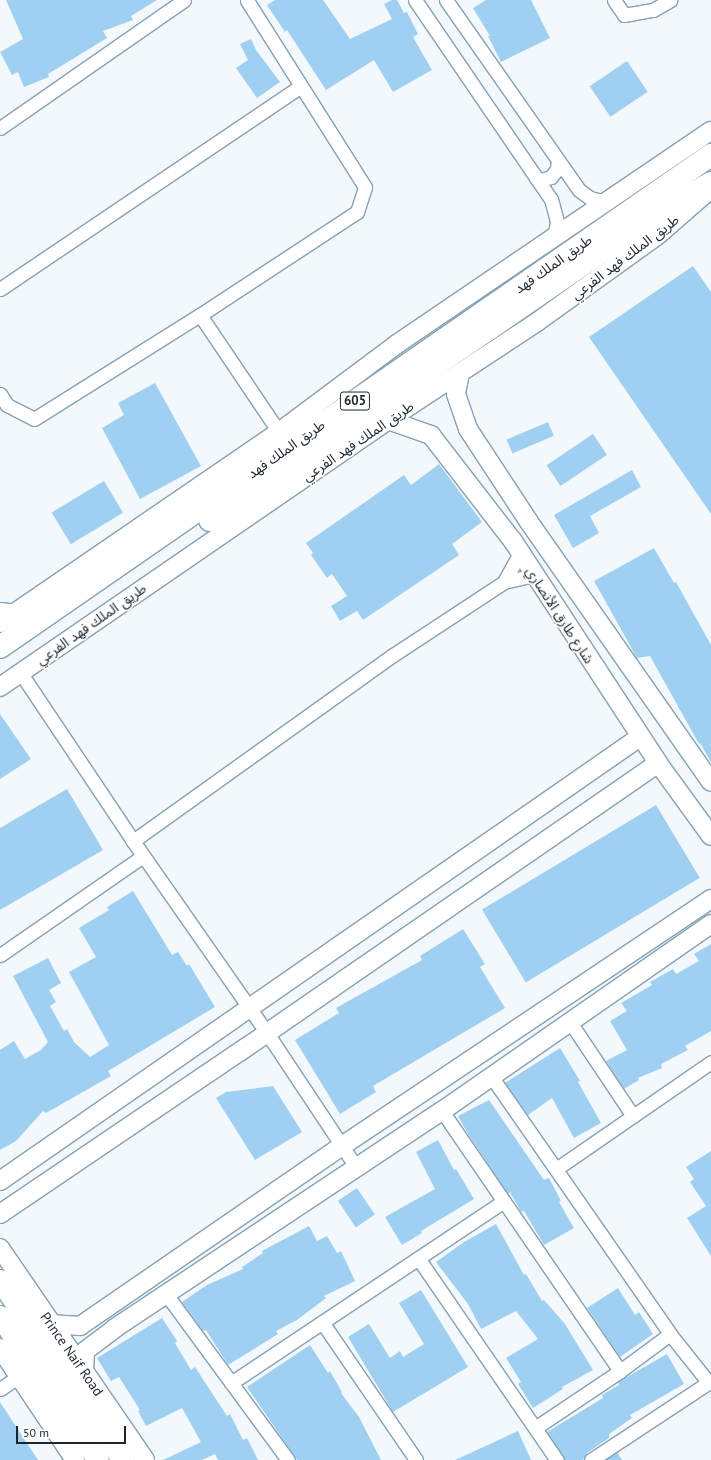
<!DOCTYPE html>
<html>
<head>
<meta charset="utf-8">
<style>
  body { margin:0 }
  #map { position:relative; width:711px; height:1460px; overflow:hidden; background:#f3f8fc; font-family:"PT Sans","Noto Sans Arabic",sans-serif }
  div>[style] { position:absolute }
  .building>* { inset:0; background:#a0d0f1; transform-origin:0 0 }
  .roads { filter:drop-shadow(1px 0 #86a1b3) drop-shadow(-1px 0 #86a1b3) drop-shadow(0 1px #86a1b3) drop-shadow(0 -1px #86a1b3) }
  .street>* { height:13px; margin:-6.5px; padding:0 6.5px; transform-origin:6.5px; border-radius:6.5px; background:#fff }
  .secondary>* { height:18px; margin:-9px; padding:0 9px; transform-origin:9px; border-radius:9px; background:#fff }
  .primary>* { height:21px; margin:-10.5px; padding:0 10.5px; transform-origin:10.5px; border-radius:10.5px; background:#fff }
  .highway>* { height:22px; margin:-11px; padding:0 11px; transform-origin:11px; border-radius:11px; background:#fff }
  span { translate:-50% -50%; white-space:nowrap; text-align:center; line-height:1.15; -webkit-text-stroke:3.5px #fff; paint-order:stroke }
  .shield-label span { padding:1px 3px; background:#fff; border:1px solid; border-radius:3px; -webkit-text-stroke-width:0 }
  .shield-label { font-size:13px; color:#1b262d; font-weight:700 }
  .street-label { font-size:14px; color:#1b262d }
  .scale { position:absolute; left:16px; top:1426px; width:110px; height:18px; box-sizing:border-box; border:2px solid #1b262d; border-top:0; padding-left:5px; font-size:12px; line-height:14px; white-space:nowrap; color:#1b262d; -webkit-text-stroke:3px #fff; paint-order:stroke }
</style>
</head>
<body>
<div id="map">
  <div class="building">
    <i style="clip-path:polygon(6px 0,157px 0,131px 16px,133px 20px,103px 31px,107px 38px,48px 74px,49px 77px,24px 87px,18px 72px,12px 75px,0 52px,23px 39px)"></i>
    <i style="clip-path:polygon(275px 0,323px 0,350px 39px,392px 19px,384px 4px,392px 0,397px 0,404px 13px,407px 12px,418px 34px,413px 37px,432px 70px,393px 92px,374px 60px,326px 90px,287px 30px,285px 32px,267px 5px)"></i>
    <i style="clip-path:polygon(486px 0,531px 0,550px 38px,501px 62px,488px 36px,490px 36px,473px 8px)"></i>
    <i style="clip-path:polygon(251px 39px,256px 50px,280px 82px,257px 98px,236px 68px,248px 60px,240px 44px)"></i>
    <i style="left:627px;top:61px;width:37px;height:45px;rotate:56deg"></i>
    <i style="clip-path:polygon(693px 266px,711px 292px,711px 514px,589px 337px)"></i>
    <i style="clip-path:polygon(155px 383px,201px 466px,140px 499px,102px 428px,124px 415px,118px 403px)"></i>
    <i style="left:548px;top:422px;width:15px;height:45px;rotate:67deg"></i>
    <i style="left:593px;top:434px;width:25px;height:56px;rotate:56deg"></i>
    <i style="clip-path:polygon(439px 464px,482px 522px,452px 544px,459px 555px,363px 620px,357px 611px,340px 621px,331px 606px,347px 596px,332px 574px,327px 578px,311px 555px,313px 553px,306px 543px,404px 475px,411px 485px)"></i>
    <i style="clip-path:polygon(632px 470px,641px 487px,590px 516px,599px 533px,573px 548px,554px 515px)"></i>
    <i style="left:104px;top:481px;width:37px;height:61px;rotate:59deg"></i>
    <i style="clip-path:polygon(654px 548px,674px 583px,676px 582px,711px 645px,711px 762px,700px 743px,699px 744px,650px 656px,637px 658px,594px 581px)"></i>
    <i style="clip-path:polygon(0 714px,31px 759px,0 779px)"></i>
    <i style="clip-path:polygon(67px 789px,103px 850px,0 910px,0 828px)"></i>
    <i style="left:656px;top:805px;width:85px;height:203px;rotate:59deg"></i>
    <i style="clip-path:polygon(133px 891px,172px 955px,178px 952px,187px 966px,189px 964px,215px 1007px,108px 1071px,111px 1076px,46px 1113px,43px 1111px,16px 1141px,0 1150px,0 1050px,14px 1041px,25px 1059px,41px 1050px,48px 1042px,13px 976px,48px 958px,61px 983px,49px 990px,56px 1002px,50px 1006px,64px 1031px,67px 1029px,74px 1042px,90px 1057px,109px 1045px,69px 972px,96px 957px,79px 928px,109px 910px,107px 907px)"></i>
    <i style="clip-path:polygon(463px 929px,485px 964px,480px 967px,505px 1008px,373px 1086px,376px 1092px,340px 1114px,295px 1040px,339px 1013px,336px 1008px,422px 960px,420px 956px)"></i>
    <i style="clip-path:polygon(711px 944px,711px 1031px,685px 1046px,688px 1050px,661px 1064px,662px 1068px,638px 1078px,639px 1080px,624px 1089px,606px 1061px,627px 1050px,610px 1021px,627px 1011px,621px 1003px,652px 985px,650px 982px,673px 969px,676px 974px,699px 961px,694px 954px)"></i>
    <i style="clip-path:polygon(560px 1048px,580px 1081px,578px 1082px,601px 1123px,574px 1138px,552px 1098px,528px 1115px,505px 1083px)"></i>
    <i style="clip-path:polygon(273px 1086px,302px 1132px,255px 1160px,216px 1098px,226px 1092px)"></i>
    <i style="clip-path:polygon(489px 1100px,544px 1180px,549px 1178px,561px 1201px,559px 1202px,574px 1228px,544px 1245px,524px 1211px,521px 1212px,510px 1192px,508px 1194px,468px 1134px,458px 1116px)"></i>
    <i style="clip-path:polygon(438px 1140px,454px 1170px,456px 1169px,474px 1199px,421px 1231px,422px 1233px,402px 1245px,385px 1217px,435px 1189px,416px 1152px)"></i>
    <i style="clip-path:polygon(711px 1151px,711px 1256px,687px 1218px,706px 1206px,690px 1182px,694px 1179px,686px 1167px)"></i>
    <i style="left:357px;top:1188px;width:32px;height:23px;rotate:56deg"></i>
    <i style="clip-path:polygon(496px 1224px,524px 1275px,526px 1274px,542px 1301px,544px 1300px,565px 1324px,593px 1370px,562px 1387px,563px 1389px,533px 1408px,518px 1384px,521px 1382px,506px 1358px,538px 1339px,516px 1311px,481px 1329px,468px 1304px,436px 1262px,464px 1242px)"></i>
    <i style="clip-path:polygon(309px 1226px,317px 1241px,327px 1236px,337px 1253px,341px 1251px,355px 1281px,324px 1296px,326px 1298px,297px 1320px,276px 1331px,278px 1334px,228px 1365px,206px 1330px,203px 1331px,182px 1302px,207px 1285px,243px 1269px,242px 1267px,263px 1253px,262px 1251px)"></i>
    <i style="clip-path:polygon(618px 1288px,635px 1315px,639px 1312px,653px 1334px,620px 1357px,587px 1308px)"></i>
    <i style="clip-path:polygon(421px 1290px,468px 1367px,393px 1412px,348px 1337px,369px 1324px,390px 1358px,400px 1351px,403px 1357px,424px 1344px,399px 1303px)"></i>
    <i style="clip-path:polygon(162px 1318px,177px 1341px,175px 1343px,191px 1370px,195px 1367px,227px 1416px,230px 1414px,243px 1440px,247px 1438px,258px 1460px,218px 1460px,215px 1454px,202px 1460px,163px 1460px,201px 1442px,182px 1408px,146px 1426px,138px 1411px,140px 1410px,119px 1377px,111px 1381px,97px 1358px)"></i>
    <i style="clip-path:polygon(310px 1345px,328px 1373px,330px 1371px,342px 1392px,341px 1393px,359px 1417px,381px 1460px,297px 1460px,247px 1387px)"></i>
    <i style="clip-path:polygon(667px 1354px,684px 1384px,630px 1415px,632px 1418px,609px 1434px,609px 1438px,587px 1453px,583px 1460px,565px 1460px,547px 1432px,603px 1398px,602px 1395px,619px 1385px,618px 1382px)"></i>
    <i style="clip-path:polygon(0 1402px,38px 1460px,0 1460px)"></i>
    <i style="clip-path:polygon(518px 1431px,531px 1460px,455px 1460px)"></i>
    <i style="clip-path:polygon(617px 1452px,622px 1460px,606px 1460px)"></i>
  </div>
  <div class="roads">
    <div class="street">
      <i style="left:415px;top:0;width:241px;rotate:55.7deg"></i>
      <i style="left:551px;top:199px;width:24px;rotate:75deg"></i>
      <i style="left:557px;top:222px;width:15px;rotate:101deg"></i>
      <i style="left:446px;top:0;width:232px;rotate:55deg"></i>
      <i style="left:579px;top:190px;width:14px;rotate:36deg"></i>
      <i style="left:590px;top:198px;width:16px;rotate:14deg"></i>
      <i style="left:614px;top:0;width:18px;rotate:56deg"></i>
      <i style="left:624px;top:15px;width:29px;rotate:-10deg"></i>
      <i style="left:653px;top:10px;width:20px;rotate:-30deg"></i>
      <i style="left:0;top:128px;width:224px;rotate:-34.8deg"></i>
      <i style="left:536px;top:178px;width:5px;rotate:22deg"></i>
      <i style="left:541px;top:180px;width:10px;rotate:-17deg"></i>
      <i style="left:551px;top:177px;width:10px;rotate:-53deg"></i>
      <i style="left:557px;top:169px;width:9px;rotate:-84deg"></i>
      <i style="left:0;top:289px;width:363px;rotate:-34deg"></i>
      <i style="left:200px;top:315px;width:141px;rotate:56deg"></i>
      <i style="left:0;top:394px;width:13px;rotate:58deg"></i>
      <i style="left:7px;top:405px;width:30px;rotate:27deg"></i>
      <i style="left:34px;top:419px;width:196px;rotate:-32.1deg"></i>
      <i style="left:200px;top:315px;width:188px;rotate:-33.3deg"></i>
      <i style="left:357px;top:212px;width:26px;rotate:-72deg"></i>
      <i style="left:365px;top:187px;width:221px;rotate:-122.3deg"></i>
      <i style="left:520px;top:553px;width:33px;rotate:119deg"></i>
      <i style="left:504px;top:582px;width:31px;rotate:-13deg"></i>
      <i style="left:0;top:609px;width:18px;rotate:6deg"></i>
      <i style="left:20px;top:672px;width:203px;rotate:56.2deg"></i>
      <i style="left:133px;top:841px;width:234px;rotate:55.1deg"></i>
      <i style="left:267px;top:1033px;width:161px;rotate:56.4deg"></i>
      <i style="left:133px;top:841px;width:320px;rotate:-35.6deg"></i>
      <i style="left:393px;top:655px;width:133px;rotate:-33.3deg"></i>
      <i style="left:0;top:955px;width:174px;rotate:-34.7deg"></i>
      <i style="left:570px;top:1022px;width:113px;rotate:56.2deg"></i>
      <i style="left:491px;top:1076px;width:314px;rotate:55.2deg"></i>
      <i style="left:670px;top:1334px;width:61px;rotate:51.6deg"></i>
      <i style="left:442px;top:1111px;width:315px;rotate:55.6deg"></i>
      <i style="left:556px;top:1169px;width:188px;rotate:-34.6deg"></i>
      <i style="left:418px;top:1258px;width:245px;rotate:55.5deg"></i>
      <i style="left:166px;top:1294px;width:206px;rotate:53.7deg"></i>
      <i style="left:322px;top:1322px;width:167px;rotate:55.7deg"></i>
      <i style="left:231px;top:1383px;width:328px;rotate:-33.7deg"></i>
      <i style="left:0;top:1389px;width:23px;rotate:-34deg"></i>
      <i style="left:535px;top:1428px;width:102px;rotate:-33.8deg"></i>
      <i style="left:620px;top:1371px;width:62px;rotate:-36.5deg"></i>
      <i style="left:591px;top:1460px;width:144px;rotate:-33.4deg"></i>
    </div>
    <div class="secondary">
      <i style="left:460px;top:373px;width:21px;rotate:101deg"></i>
      <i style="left:456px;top:394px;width:37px;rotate:71deg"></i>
      <i style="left:468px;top:429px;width:111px;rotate:56.7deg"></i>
      <i style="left:529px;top:522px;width:317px;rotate:55deg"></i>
      <i style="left:388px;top:420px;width:46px;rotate:19.2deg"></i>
      <i style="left:431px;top:435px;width:134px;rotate:52.3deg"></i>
      <i style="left:513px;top:541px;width:265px;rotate:56.8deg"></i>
      <i style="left:658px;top:763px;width:90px;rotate:54deg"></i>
      <i style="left:0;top:623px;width:338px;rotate:-34.4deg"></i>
      <i style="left:279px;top:432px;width:147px;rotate:-36.7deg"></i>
      <i style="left:397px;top:344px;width:379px;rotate:-34.2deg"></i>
      <i style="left:0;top:687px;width:471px;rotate:-34.5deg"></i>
      <i style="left:388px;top:420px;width:178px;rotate:-33.3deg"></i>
      <i style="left:537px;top:322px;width:149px;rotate:-35.7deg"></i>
      <i style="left:658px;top:235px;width:62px;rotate:-41.1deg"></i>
      <i style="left:0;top:1181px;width:779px;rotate:-34.75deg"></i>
      <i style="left:0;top:1214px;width:323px;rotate:-34.1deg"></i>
      <i style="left:267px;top:1033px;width:475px;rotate:-34.6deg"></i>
      <i style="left:0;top:1248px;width:257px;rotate:55.6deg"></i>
      <i style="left:51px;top:1324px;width:29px;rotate:4deg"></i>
      <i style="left:80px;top:1326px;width:318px;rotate:-34.5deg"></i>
      <i style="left:342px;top:1146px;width:444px;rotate:-33.8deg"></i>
      <i style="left:0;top:1348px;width:135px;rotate:56.2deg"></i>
      <i style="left:84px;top:1371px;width:20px;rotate:-87deg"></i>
      <i style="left:85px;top:1351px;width:38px;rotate:-37deg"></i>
      <i style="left:115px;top:1328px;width:392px;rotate:-33.6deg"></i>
      <i style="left:442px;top:1111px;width:328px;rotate:-34.8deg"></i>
    </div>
    <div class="primary">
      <i style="left:0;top:1280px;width:218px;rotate:55.7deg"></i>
      <i style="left:0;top:1316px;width:174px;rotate:55.8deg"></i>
    </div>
    <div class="highway">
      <i style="left:210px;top:520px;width:525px;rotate:-34.45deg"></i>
      <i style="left:643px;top:223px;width:79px;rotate:-30.5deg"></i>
      <i style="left:0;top:647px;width:865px;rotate:-34.68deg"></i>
    </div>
  </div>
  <div class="shield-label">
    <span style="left:355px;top:401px">605</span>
  </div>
  <div class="street-label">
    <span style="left:625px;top:257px;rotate:-37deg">طريق الملك فهد الفرعي</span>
    <span style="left:553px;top:264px;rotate:-35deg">طريق الملك فهد</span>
    <span style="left:358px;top:441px;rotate:-34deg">طريق الملك فهد الفرعي</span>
    <span style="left:286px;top:449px;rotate:-35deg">طريق الملك فهد</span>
    <span style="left:560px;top:615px;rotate:57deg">شارع طارق الأنصاري</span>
    <span style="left:91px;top:624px;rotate:-35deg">طريق الملك فهد الفرعي</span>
    <span style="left:72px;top:1354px;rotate:55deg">Prince Naif Road</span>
  </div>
  <div class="scale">50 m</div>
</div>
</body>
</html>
